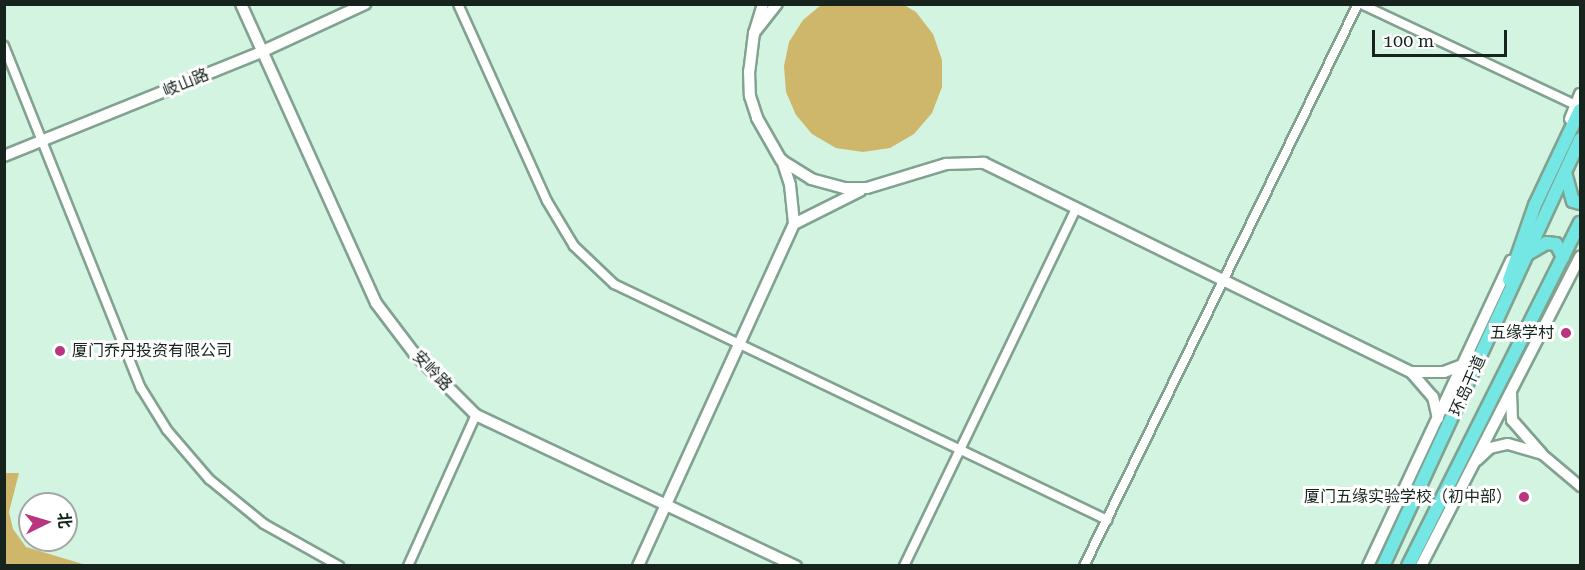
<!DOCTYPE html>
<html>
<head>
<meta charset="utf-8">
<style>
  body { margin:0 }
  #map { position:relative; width:1585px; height:570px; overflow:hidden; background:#d2f4e1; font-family:"Roboto Serif","Noto Sans SC",serif }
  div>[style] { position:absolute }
  .green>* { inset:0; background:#ceb66a }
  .roads { filter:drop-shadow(2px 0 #82a290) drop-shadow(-2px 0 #82a290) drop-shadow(0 2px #82a290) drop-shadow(0 -2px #82a290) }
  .minor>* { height:8px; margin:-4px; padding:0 4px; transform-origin:4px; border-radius:4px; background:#fff }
  .tertiary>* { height:9px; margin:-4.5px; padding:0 4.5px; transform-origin:4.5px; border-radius:4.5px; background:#fff }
  .secondary>* { height:10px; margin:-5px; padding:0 5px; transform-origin:5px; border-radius:5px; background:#fff }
  .trunk>* { height:12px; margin:-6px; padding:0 6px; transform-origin:6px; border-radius:6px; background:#74e6e4 }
  .dots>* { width:16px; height:16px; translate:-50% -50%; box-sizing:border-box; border:3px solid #fff; border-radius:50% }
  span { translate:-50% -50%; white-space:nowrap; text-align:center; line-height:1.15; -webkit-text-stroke:6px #fff; paint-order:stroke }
  .street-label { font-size:16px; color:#17241d }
  .poi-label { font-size:16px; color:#17241d }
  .right { translate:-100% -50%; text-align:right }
  .left { translate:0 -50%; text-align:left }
  .frame { position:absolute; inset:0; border:6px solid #17241d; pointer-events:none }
  .north { position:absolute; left:18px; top:492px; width:60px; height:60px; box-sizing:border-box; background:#fff; border:2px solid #a2a7a5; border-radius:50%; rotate:85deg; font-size:16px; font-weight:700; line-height:24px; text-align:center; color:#17241d }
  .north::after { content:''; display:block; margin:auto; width:21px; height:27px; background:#b9367e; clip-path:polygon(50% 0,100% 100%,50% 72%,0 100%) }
  .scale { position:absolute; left:1372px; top:30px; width:135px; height:27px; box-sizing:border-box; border:3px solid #17241d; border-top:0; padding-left:8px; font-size:18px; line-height:21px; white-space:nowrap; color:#17241d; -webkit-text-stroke:4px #fff; paint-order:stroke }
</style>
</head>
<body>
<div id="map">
  <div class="green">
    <i style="clip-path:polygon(821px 5px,904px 5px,916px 12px,933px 34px,942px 60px,942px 87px,932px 113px,914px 134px,890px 148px,863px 152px,836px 148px,812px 134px,796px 115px,786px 92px,784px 66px,789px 42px,803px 20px)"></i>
    <i style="clip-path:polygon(4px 473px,19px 473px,9px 512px,13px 529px,26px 547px,86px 565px,5px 565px)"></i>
  </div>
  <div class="roads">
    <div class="minor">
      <i style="left:458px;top:4px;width:216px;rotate:65.7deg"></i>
      <i style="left:547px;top:201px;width:52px;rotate:59deg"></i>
      <i style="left:574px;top:246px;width:55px;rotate:43.5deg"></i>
      <i style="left:614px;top:284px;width:547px;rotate:25.58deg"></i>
      <i style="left:1361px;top:4px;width:238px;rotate:25.2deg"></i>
      <i style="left:4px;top:46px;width:368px;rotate:68.2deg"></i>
      <i style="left:141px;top:388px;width:49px;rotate:58.2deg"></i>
      <i style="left:167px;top:430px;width:65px;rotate:49.4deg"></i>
      <i style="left:209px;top:479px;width:71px;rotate:39.3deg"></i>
      <i style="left:264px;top:524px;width:86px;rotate:29.2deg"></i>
      <i style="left:408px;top:566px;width:166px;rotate:-65.8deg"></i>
      <i style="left:904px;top:566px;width:396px;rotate:-64.3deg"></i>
      <i style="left:1084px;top:566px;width:625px;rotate:-64.01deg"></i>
    </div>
    <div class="tertiary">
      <i style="left:1542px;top:454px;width:50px;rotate:40.1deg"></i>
    </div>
    <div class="secondary">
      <i style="left:241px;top:4px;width:328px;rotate:65.7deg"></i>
      <i style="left:376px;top:303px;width:63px;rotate:52.8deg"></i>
      <i style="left:414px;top:353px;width:88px;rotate:45deg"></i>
      <i style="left:476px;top:415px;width:354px;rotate:25.3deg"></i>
      <i style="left:763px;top:4px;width:30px;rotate:107deg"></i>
      <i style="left:754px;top:33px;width:37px;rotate:-52deg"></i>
      <i style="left:754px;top:33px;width:38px;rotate:97deg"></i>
      <i style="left:749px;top:71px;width:25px;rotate:88deg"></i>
      <i style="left:750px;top:96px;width:23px;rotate:72deg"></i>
      <i style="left:757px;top:118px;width:48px;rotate:60.3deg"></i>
      <i style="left:781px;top:160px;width:36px;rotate:32deg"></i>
      <i style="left:811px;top:179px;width:34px;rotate:15deg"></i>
      <i style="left:844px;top:188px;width:23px"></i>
      <i style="left:867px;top:188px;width:83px;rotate:-16.9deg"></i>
      <i style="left:946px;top:164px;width:38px;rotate:-2deg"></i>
      <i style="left:984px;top:163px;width:475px;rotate:26.1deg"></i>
      <i style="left:1411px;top:372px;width:33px"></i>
      <i style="left:1444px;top:372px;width:19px;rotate:-21deg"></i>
      <i style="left:1570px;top:119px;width:27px;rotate:-68deg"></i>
      <i style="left:4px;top:156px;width:277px;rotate:-22deg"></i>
      <i style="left:261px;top:52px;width:115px;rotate:-24.8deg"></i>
      <i style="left:782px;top:160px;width:26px;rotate:72deg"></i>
      <i style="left:790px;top:185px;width:39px;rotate:84deg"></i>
      <i style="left:794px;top:224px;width:74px;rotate:-26.6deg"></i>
      <i style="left:1411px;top:372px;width:33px;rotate:49deg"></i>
      <i style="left:1433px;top:397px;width:22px;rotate:77deg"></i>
      <i style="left:1511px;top:392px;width:28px;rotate:88deg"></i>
      <i style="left:1512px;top:420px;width:43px;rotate:48.8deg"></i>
      <i style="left:1477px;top:460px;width:18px;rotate:-43deg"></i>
      <i style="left:1490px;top:448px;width:18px;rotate:-13deg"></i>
      <i style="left:1508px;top:444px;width:35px;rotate:16deg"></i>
      <i style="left:638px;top:566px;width:376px;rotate:-65.5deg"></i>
      <i style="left:1368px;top:566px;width:337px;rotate:-64.9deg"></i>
      <i style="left:1421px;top:566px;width:348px;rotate:-62.8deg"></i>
    </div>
    <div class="trunk">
      <i style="left:1565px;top:172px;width:30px;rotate:75deg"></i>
      <i style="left:1573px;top:201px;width:7px;rotate:16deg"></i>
      <i style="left:1529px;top:253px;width:20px;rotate:-30deg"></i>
      <i style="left:1546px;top:243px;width:10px;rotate:6deg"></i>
      <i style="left:1556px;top:244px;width:15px;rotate:62deg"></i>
      <i style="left:1509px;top:280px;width:79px;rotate:-70.9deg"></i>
      <i style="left:1535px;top:205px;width:105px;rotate:-64.7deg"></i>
      <i style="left:1383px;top:566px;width:470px;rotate:-65.2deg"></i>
      <i style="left:1408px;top:566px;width:384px;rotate:-63.4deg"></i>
    </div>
  </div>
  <div class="dots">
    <i style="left:1566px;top:333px;background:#b9367e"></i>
    <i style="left:60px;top:351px;background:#b9367e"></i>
    <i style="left:1524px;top:497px;background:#b9367e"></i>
  </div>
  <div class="street-label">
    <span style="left:186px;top:83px;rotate:-22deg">岐山路</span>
    <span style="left:432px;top:371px;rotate:46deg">安岭路</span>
    <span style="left:1468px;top:386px;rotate:-66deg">环岛干道</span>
  </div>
  <div class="poi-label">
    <span class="right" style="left:1554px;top:333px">五缘学村</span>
    <span class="left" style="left:72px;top:351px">厦门乔丹投资有限公司</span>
    <span class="right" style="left:1512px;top:497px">厦门五缘实验学校（初中部）</span>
  </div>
  <div class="frame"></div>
  <div class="north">北</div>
  <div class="scale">100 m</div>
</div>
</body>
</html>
